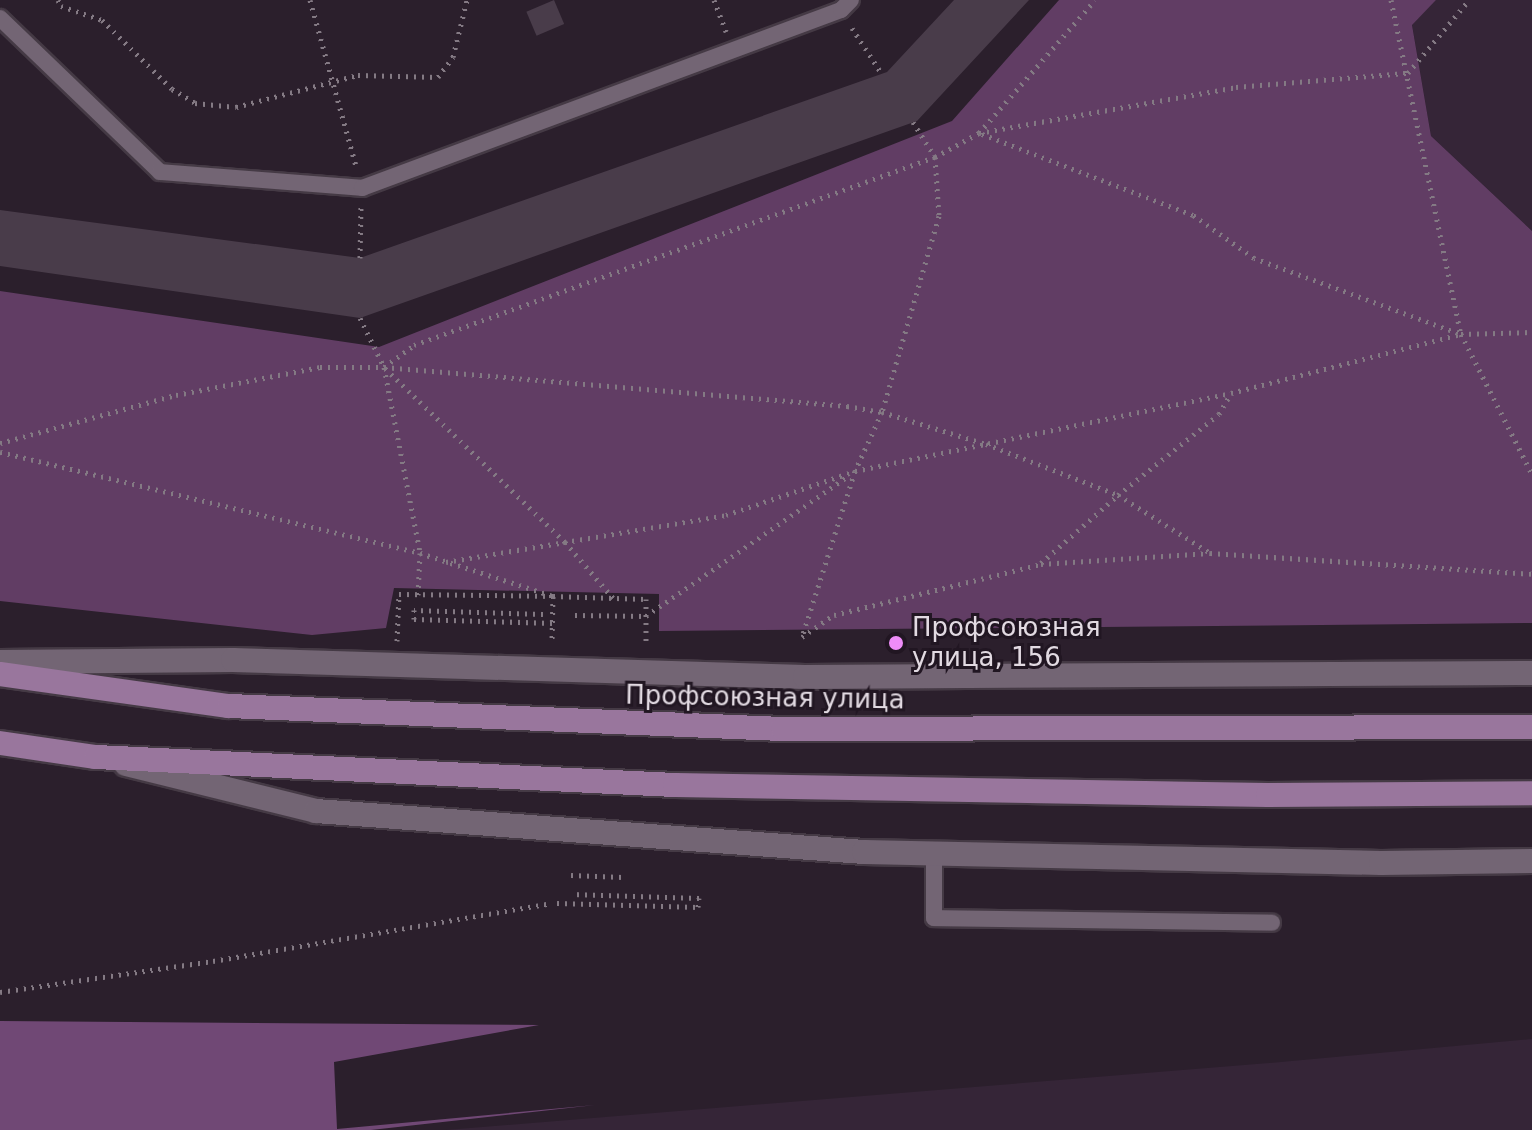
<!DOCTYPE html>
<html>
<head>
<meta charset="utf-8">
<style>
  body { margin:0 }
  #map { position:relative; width:1532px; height:1130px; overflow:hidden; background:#2b1f2c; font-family:"DejaVu Sans",sans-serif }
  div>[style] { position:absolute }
  .built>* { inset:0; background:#352537 }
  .green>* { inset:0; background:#613d64 }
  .forest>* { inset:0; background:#704875 }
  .building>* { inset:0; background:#493c4a; transform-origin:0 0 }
  .path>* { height:5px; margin-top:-2.5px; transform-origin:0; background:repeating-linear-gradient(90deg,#847a84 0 2px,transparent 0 8px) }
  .roads { filter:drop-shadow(2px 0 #453a45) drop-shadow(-2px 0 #453a45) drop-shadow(0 2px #453a45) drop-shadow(0 -2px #453a45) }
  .service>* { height:16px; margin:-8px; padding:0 8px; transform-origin:8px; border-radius:8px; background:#736574 }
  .secondary>* { height:24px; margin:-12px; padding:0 12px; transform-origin:12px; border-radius:12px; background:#736574 }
  .primary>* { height:24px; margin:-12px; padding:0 12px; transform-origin:12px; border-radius:12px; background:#99769d }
  .dots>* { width:22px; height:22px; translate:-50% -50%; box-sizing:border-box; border:4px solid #211622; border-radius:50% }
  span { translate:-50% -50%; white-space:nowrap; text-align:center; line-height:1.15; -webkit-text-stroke:6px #211622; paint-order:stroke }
  .poi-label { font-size:26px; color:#e2dae2 }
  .left { translate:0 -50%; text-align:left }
  .street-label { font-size:26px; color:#e2dae2 }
</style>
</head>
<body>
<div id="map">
  <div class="built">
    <i style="clip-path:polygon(1436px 0,1532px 0,1532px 231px,1431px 136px,1412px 24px)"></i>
    <i style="clip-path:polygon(1532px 1039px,1532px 1130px,446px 1130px,1269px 1063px)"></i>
  </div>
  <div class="green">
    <i style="clip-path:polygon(1059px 0,1436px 0,1412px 25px,1431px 136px,1532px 231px,1532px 623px,659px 631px,659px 594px,394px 588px,386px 628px,312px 635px,0 601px,0 291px,379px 347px,952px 121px)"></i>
  </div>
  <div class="forest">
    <i style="clip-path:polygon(0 1021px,539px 1025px,334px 1062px,337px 1129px,595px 1105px,371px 1130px,0 1130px)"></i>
  </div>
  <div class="building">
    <i style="left:554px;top:0;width:26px;height:30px;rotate:67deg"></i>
    <i style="clip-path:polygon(954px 0,1029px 0,917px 121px,360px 318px,0 266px,0 210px,360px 258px,887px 72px)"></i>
  </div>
  <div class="path">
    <i style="left:58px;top:0;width:7px;rotate:63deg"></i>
    <i style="left:61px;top:6px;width:43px;rotate:18.9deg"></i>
    <i style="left:102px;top:20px;width:98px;rotate:44.6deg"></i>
    <i style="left:172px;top:89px;width:27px;rotate:31deg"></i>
    <i style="left:195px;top:103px;width:41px;rotate:5.6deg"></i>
    <i style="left:236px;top:107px;width:126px;rotate:-14.7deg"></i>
    <i style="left:358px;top:75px;width:80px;rotate:1.4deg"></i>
    <i style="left:438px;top:77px;width:25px;rotate:-53deg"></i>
    <i style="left:453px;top:57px;width:59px;rotate:-76.2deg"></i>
    <i style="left:310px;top:0;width:172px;rotate:74.5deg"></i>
    <i style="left:714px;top:0;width:34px;rotate:69deg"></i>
    <i style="left:1391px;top:0;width:341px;rotate:78.2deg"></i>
    <i style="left:1461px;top:334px;width:157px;rotate:63.1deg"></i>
    <i style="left:852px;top:28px;width:55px;rotate:56.9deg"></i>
    <i style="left:913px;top:122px;width:41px;rotate:57.8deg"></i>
    <i style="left:935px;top:157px;width:59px;rotate:86.1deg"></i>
    <i style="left:939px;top:216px;width:204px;rotate:106.2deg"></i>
    <i style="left:882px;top:412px;width:65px;rotate:114.6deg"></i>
    <i style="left:855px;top:471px;width:174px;rotate:107.7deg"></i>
    <i style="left:802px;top:637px;width:39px;rotate:-35deg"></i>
    <i style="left:834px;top:615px;width:213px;rotate:-13.8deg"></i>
    <i style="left:1041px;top:564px;width:169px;rotate:-3.7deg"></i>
    <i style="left:1210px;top:553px;width:323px;rotate:3.7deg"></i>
    <i style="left:360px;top:258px;width:51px;rotate:-88.9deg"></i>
    <i style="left:360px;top:318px;width:55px;rotate:63.9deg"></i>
    <i style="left:384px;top:367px;width:189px;rotate:79deg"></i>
    <i style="left:420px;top:553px;width:42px;rotate:92.7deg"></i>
    <i style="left:1458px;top:333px;width:217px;rotate:-159.8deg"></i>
    <i style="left:1254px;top:258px;width:75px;rotate:-144.8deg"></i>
    <i style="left:1193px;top:215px;width:229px;rotate:-159deg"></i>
    <i style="left:979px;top:133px;width:261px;rotate:-10.1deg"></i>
    <i style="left:1236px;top:87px;width:173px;rotate:-4.7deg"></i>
    <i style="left:1408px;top:73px;width:95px;rotate:-50.1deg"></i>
    <i style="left:0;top:443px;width:182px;rotate:-15.3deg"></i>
    <i style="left:176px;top:395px;width:147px;rotate:-11deg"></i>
    <i style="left:320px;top:367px;width:64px"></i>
    <i style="left:384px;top:367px;width:465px;rotate:4.8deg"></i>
    <i style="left:847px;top:406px;width:36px;rotate:10deg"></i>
    <i style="left:882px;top:412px;width:109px;rotate:17.1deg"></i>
    <i style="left:986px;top:444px;width:142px;rotate:21.1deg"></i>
    <i style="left:1118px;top:495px;width:107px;rotate:32.1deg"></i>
    <i style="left:0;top:452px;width:432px;rotate:13.5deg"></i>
    <i style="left:420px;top:553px;width:140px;rotate:17.9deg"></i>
    <i style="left:553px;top:596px;width:93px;rotate:1.8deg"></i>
    <i style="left:646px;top:599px;width:42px;rotate:90deg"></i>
    <i style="left:446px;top:562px;width:284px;rotate:-9.5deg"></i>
    <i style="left:726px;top:515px;width:136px;rotate:-18.8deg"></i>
    <i style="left:855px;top:471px;width:384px;rotate:-11.7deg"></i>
    <i style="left:1231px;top:393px;width:237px;rotate:-14.4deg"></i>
    <i style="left:1461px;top:334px;width:71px;rotate:-1.6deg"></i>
    <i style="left:1041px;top:563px;width:103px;rotate:-41.4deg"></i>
    <i style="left:1118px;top:495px;width:129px;rotate:-38.7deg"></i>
    <i style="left:1219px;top:414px;width:24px;rotate:-60deg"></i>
    <i style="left:613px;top:598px;width:74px;rotate:-130.6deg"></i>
    <i style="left:565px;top:542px;width:252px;rotate:-136deg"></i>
    <i style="left:384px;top:367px;width:37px;rotate:-36deg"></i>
    <i style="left:414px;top:345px;width:554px;rotate:-19.84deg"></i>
    <i style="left:935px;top:157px;width:50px;rotate:-28.6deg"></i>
    <i style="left:979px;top:133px;width:176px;rotate:-48.9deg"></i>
    <i style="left:543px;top:614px;width:129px;rotate:-178.2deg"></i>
    <i style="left:414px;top:610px;width:9px;rotate:90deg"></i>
    <i style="left:414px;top:619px;width:139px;rotate:1.6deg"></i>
    <i style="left:575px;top:615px;width:71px;rotate:0.8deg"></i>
    <i style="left:646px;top:616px;width:248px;rotate:-34.7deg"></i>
    <i style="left:397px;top:641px;width:47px;rotate:-87.6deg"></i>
    <i style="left:399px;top:594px;width:154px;rotate:0.7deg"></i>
    <i style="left:553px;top:596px;width:45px;rotate:91.3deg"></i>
    <i style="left:571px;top:875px;width:52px;rotate:2.2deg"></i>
    <i style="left:557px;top:903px;width:141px;rotate:1.6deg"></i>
    <i style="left:698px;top:907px;width:9px;rotate:-84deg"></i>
    <i style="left:699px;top:898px;width:128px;rotate:-178.2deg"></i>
    <i style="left:0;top:992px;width:215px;rotate:-8.3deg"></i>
    <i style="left:213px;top:961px;width:343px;rotate:-9.7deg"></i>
  </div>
  <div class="roads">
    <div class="service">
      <i style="left:0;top:18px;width:222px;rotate:43.9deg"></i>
      <i style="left:160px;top:172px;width:203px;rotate:4.5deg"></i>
      <i style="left:362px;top:188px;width:511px;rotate:-20.39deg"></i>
      <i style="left:841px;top:10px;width:14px;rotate:-45deg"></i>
      <i style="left:934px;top:854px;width:64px;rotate:90deg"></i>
      <i style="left:934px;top:918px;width:338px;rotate:0.8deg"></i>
    </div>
    <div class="secondary">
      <i style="left:0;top:662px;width:233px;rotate:-0.5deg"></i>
      <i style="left:233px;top:660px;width:572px;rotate:1.7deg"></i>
      <i style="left:805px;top:677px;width:727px;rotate:-0.32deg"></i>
      <i style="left:126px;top:764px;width:196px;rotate:13.9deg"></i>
      <i style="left:316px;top:811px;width:550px;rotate:4.28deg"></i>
      <i style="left:864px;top:852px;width:517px;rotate:1.22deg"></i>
      <i style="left:1381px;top:863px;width:151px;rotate:-0.8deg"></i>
    </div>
    <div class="primary">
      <i style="left:0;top:674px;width:231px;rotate:8deg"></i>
      <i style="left:229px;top:706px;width:554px;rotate:2.38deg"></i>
      <i style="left:783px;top:729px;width:749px;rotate:-0.15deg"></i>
      <i style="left:0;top:743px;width:97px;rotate:8.3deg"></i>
      <i style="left:96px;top:757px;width:580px;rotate:2.77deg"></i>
      <i style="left:675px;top:785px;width:593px;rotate:0.97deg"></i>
      <i style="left:1268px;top:795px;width:264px;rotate:-0.4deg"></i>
    </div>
  </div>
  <div class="dots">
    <i style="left:896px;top:643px;background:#ee8cf8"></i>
  </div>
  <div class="poi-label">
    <span class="left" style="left:912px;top:643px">Профсоюзная<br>улица, 156</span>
  </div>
  <div class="street-label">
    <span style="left:765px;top:698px;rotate:1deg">Профсоюзная улица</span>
  </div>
</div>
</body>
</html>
